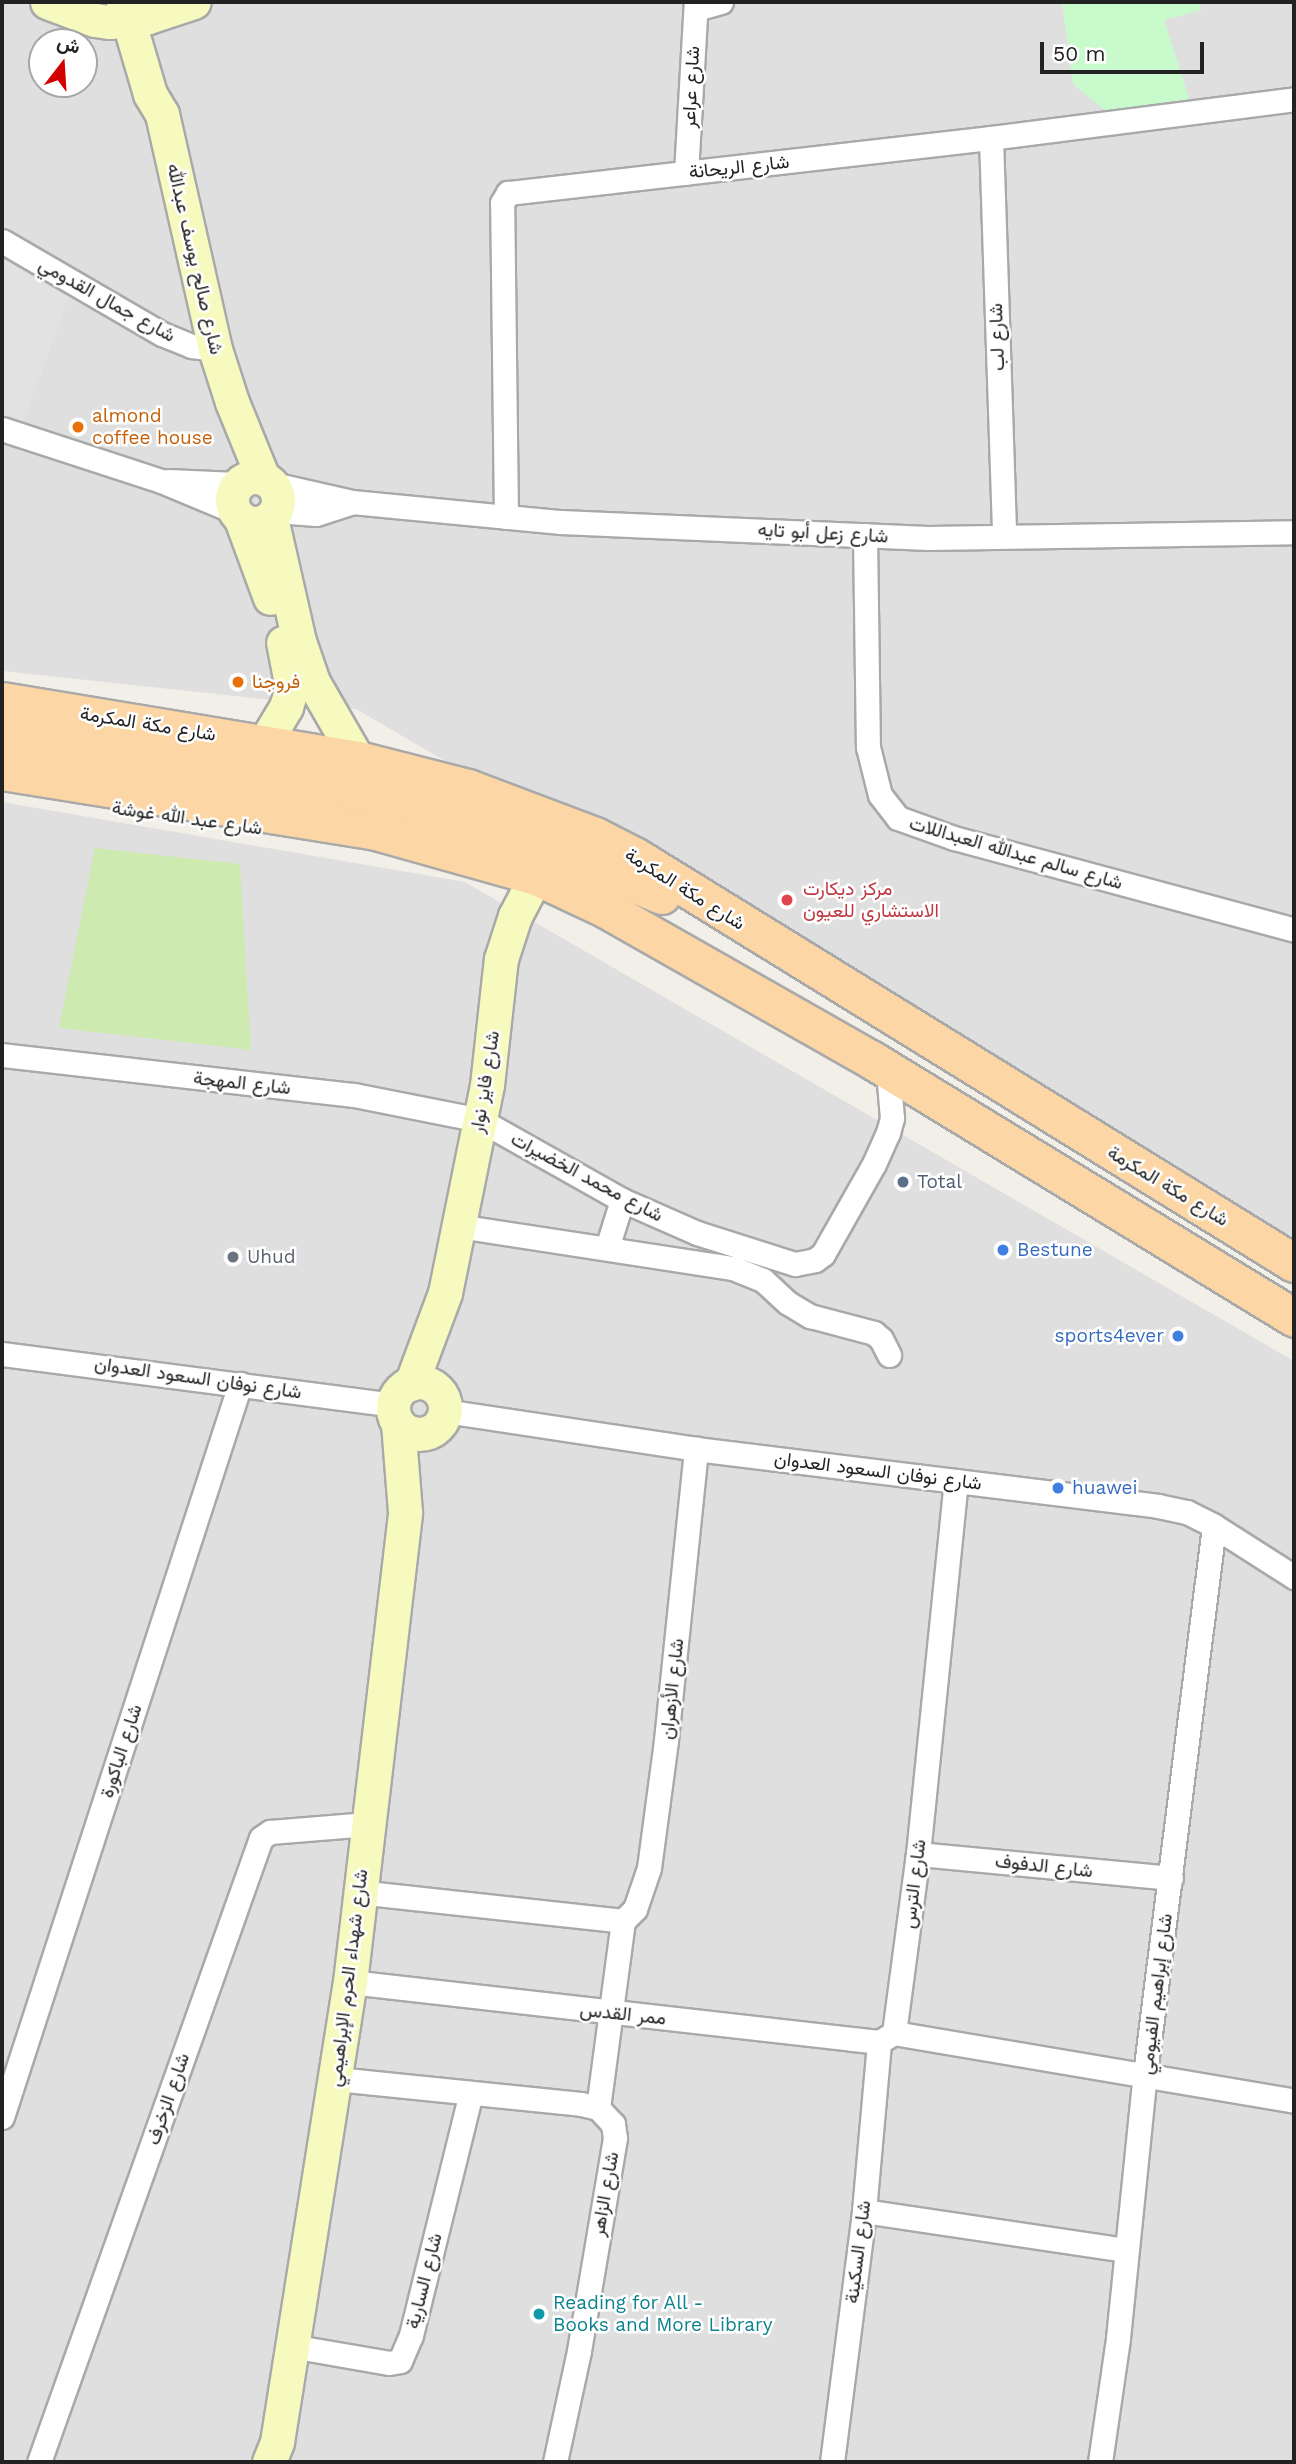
<!DOCTYPE html>
<html>
<head>
<meta charset="utf-8">
<style>
  body { margin:0 }
  #map { position:relative; width:1296px; height:2464px; overflow:hidden; background:#f2efe9; font-family:"Work Sans",Vazirmatn,sans-serif }
  div>[style] { position:absolute }
  .residential>* { inset:0; background:#e0dfdf }
  .grass>* { inset:0; background:#cdebb0 }
  .park>* { inset:0; background:#c8facc }
  .parking>* { inset:0; background:#e2e2e2 }
  .roads { filter:drop-shadow(2px 0 #a9a9a9) drop-shadow(-2px 0 #a9a9a9) drop-shadow(0 2px #a9a9a9) drop-shadow(0 -2px #a9a9a9) }
  .street>* { height:23px; margin:-11.5px; padding:0 11.5px; transform-origin:11.5px; border-radius:11.5px; background:#fff }
  .secondary>* { height:33px; margin:-16.5px; padding:0 16.5px; transform-origin:16.5px; border-radius:16.5px; background:#f7fabf }
  .secondary>.ring { margin:-16.5px; padding:0; box-sizing:content-box; background:none; border:33px solid #f7fabf; border-radius:50% }
  .primary>* { height:37px; margin:-18.5px; padding:0 18.5px; transform-origin:18.5px; border-radius:18.5px; background:#fcd6a4 }
  .dots>* { width:19px; height:19px; translate:-50% -50%; box-sizing:border-box; border:4px solid #fff; border-radius:50% }
  span { translate:-50% -50%; white-space:nowrap; text-align:center; line-height:1.15; -webkit-text-stroke:5px #fff; paint-order:stroke }
  .street-label { font-size:19px; color:#222 }
  .food-label { font-size:19px; color:#c56008 }
  .left { translate:0 -50%; text-align:left }
  .health-label { font-size:19px; color:#be3a42 }
  .service-label { font-size:19px; color:#4e5e75 }
  .shop-label { font-size:19px; color:#366cbe }
  .right { translate:-100% -50%; text-align:right }
  .worship-label { font-size:19px; color:#5b616d }
  .culture-label { font-size:19px; color:#0d838f }
  .frame { position:absolute; inset:0; border:4px solid #222; pointer-events:none }
  .north { position:absolute; left:28px; top:28px; width:70px; height:70px; box-sizing:border-box; background:#fff; border:2px solid #a7a7a7; border-radius:50%; rotate:17deg; font-size:19px; font-weight:700; line-height:28px; text-align:center; color:#222 }
  .north::after { content:''; display:block; margin:auto; width:24px; height:32px; background:#d40000; clip-path:polygon(50% 0,100% 100%,50% 72%,0 100%) }
  .scale { position:absolute; left:1040px; top:42px; width:164px; height:32px; box-sizing:border-box; border:4px solid #222; border-top:0; padding-left:9px; font-size:21px; line-height:24px; white-space:nowrap; color:#222; -webkit-text-stroke:5px #fff; paint-order:stroke }
</style>
</head>
<body>
<div id="map">
  <div class="residential">
    <i style="clip-path:polygon(evenodd,2px 2px,1294px 2px,1294px 1256px,356px 709px,2px 671px,2px 2px,42px 42px,84px 42px,84px 84px,42px 84px,42px 42px)"></i>
    <i style="clip-path:polygon(2px 802px,465px 882px,1294px 1361px,1294px 2462px,2px 2462px)"></i>
  </div>
  <div class="grass">
    <i style="clip-path:polygon(95px 848px,240px 864px,251px 1050px,59px 1028px)"></i>
  </div>
  <div class="park">
    <i style="clip-path:polygon(1062px 2px,1199px 2px,1201px 10px,1164px 20px,1190px 101px,1107px 112px,1073px 84px)"></i>
  </div>
  <div class="parking">
    <i style="clip-path:polygon(2px 254px,70px 293px,24px 421px,2px 412px)"></i>
  </div>
  <div class="roads">
    <div class="street">
      <i style="left:696px;top:9px;width:26px;rotate:-16deg"></i>
      <i style="left:991px;top:138px;width:397px;rotate:88.1deg"></i>
      <i style="left:686px;top:173px;width:171px;rotate:-86.7deg"></i>
      <i style="left:2px;top:241px;width:185px;rotate:30.2deg"></i>
      <i style="left:162px;top:334px;width:31px;rotate:22deg"></i>
      <i style="left:191px;top:346px;width:24px;rotate:7deg"></i>
      <i style="left:2px;top:429px;width:167px;rotate:18.1deg"></i>
      <i style="left:161px;top:481px;width:78px;rotate:22.6deg"></i>
      <i style="left:168px;top:481px;width:69px;rotate:2.5deg"></i>
      <i style="left:273px;top:484px;width:81px;rotate:12.8deg"></i>
      <i style="left:352px;top:502px;width:210px;rotate:5.5deg"></i>
      <i style="left:561px;top:522px;width:367px;rotate:2.5deg"></i>
      <i style="left:928px;top:538px;width:366px;rotate:-0.9deg"></i>
      <i style="left:276px;top:511px;width:40px;rotate:4.3deg"></i>
      <i style="left:316px;top:514px;width:38px;rotate:-18deg"></i>
      <i style="left:506px;top:517px;width:314px;rotate:-90.7deg"></i>
      <i style="left:502px;top:203px;width:12px;rotate:-59deg"></i>
      <i style="left:508px;top:193px;width:486px;rotate:-6.5deg"></i>
      <i style="left:991px;top:138px;width:305px;rotate:-7.3deg"></i>
      <i style="left:865px;top:535px;width:212px;rotate:89.2deg"></i>
      <i style="left:868px;top:747px;width:49px;rotate:76deg"></i>
      <i style="left:880px;top:795px;width:29px;rotate:52deg"></i>
      <i style="left:898px;top:818px;width:59px;rotate:19.7deg"></i>
      <i style="left:954px;top:838px;width:352px;rotate:15.1deg"></i>
      <i style="left:2px;top:1055px;width:354px;rotate:6.5deg"></i>
      <i style="left:354px;top:1095px;width:128px;rotate:11.2deg"></i>
      <i style="left:480px;top:1120px;width:163px;rotate:29.4deg"></i>
      <i style="left:622px;top:1200px;width:82px;rotate:23.7deg"></i>
      <i style="left:697px;top:1233px;width:103px;rotate:17.6deg"></i>
      <i style="left:795px;top:1264px;width:20px;rotate:-11deg"></i>
      <i style="left:815px;top:1260px;width:10px;rotate:-37deg"></i>
      <i style="left:823px;top:1254px;width:103px;rotate:-60.5deg"></i>
      <i style="left:874px;top:1164px;width:34px;rotate:-66deg"></i>
      <i style="left:888px;top:1133px;width:16px;rotate:-75deg"></i>
      <i style="left:892px;top:1118px;width:47px;rotate:-94.9deg"></i>
      <i style="left:458px;top:1226px;width:278px;rotate:8.7deg"></i>
      <i style="left:733px;top:1268px;width:32px;rotate:22deg"></i>
      <i style="left:763px;top:1280px;width:34px;rotate:43deg"></i>
      <i style="left:788px;top:1303px;width:26px;rotate:31deg"></i>
      <i style="left:810px;top:1316px;width:66px;rotate:14.9deg"></i>
      <i style="left:874px;top:1333px;width:9px;rotate:41deg"></i>
      <i style="left:881px;top:1339px;width:18px;rotate:63deg"></i>
      <i style="left:607px;top:1248px;width:50px;rotate:-72.6deg"></i>
      <i style="left:2px;top:1354px;width:395px;rotate:7.4deg"></i>
      <i style="left:445px;top:1411px;width:254px;rotate:8.6deg"></i>
      <i style="left:696px;top:1449px;width:466px;rotate:7deg"></i>
      <i style="left:1158px;top:1506px;width:30px;rotate:12deg"></i>
      <i style="left:1187px;top:1512px;width:30px;rotate:27deg"></i>
      <i style="left:1214px;top:1526px;width:95px;rotate:32.5deg"></i>
      <i style="left:918px;top:1854px;width:254px;rotate:5.4deg"></i>
      <i style="left:358px;top:1892px;width:267px;rotate:6.2deg"></i>
      <i style="left:350px;top:1982px;width:532px;rotate:6.47deg"></i>
      <i style="left:879px;top:2042px;width:17px;rotate:-31deg"></i>
      <i style="left:894px;top:2033px;width:181px;rotate:-82.4deg"></i>
      <i style="left:918px;top:1854px;width:375px;rotate:-84.2deg"></i>
      <i style="left:894px;top:2033px;width:406px;rotate:9.6deg"></i>
      <i style="left:336px;top:2079px;width:246px;rotate:5.8deg"></i>
      <i style="left:581px;top:2104px;width:17px;rotate:13deg"></i>
      <i style="left:598px;top:2108px;width:22px;rotate:47deg"></i>
      <i style="left:613px;top:2124px;width:14px;rotate:82deg"></i>
      <i style="left:615px;top:2138px;width:216px;rotate:99.6deg"></i>
      <i style="left:579px;top:2351px;width:114px;rotate:102.2deg"></i>
      <i style="left:598px;top:2108px;width:189px;rotate:-82.4deg"></i>
      <i style="left:623px;top:1921px;width:17px;rotate:-45deg"></i>
      <i style="left:635px;top:1909px;width:43px;rotate:-71.1deg"></i>
      <i style="left:649px;top:1868px;width:129px;rotate:-82.4deg"></i>
      <i style="left:666px;top:1740px;width:293px;rotate:-84.1deg"></i>
      <i style="left:2px;top:2117px;width:771px;rotate:-72.01deg"></i>
      <i style="left:864px;top:2211px;width:264px;rotate:8.5deg"></i>
      <i style="left:291px;top:2346px;width:99px;rotate:9.8deg"></i>
      <i style="left:389px;top:2363px;width:11px;rotate:-10deg"></i>
      <i style="left:400px;top:2361px;width:28px;rotate:-67deg"></i>
      <i style="left:411px;top:2335px;width:249px;rotate:-76.1deg"></i>
      <i style="left:39px;top:2462px;width:662px;rotate:-70.42deg"></i>
      <i style="left:261px;top:1838px;width:11px;rotate:-34deg"></i>
      <i style="left:270px;top:1832px;width:98px;rotate:-4.7deg"></i>
      <i style="left:832px;top:2462px;width:253px;rotate:-82.7deg"></i>
      <i style="left:864px;top:2211px;width:170px;rotate:-84.9deg"></i>
      <i style="left:1100px;top:2462px;width:125px;rotate:-81.7deg"></i>
      <i style="left:1118px;top:2338px;width:265px;rotate:-84.2deg"></i>
      <i style="left:1145px;top:2074px;width:552px;rotate:-82.82deg"></i>
    </div>
    <div class="secondary">
      <i style="left:47px;top:2px;width:51px;rotate:20.6deg"></i>
      <i style="left:95px;top:20px;width:15px;rotate:8deg"></i>
      <i style="left:110px;top:22px;width:38px;rotate:-7deg"></i>
      <i style="left:148px;top:17px;width:48px;rotate:-18.1deg"></i>
      <i style="left:123px;top:2px;width:96px;rotate:73.6deg"></i>
      <i style="left:150px;top:94px;width:23px;rotate:59deg"></i>
      <i style="left:162px;top:114px;width:241px;rotate:77.3deg"></i>
      <i style="left:215px;top:349px;width:56px;rotate:72.2deg"></i>
      <i style="left:232px;top:402px;width:82px;rotate:67.8deg"></i>
      <i class="ring" style="left:232px;top:477px;width:13px;height:13px"></i>
      <i style="left:271px;top:518px;width:126px;rotate:77.2deg"></i>
      <i style="left:299px;top:641px;width:43px;rotate:71.1deg"></i>
      <i style="left:313px;top:682px;width:90px;rotate:60deg"></i>
      <i style="left:241px;top:519px;width:84px;rotate:69.8deg"></i>
      <i style="left:265px;top:742px;width:41px;rotate:-59deg"></i>
      <i style="left:286px;top:707px;width:14px;rotate:-73deg"></i>
      <i style="left:290px;top:694px;width:16px;rotate:-90deg"></i>
      <i style="left:290px;top:678px;width:36px;rotate:-101deg"></i>
      <i class="ring" style="left:393px;top:1382px;width:19px;height:19px"></i>
      <i style="left:411px;top:1384px;width:97px;rotate:-69.5deg"></i>
      <i style="left:445px;top:1293px;width:212px;rotate:-78.6deg"></i>
      <i style="left:487px;top:1085px;width:127px;rotate:-83.7deg"></i>
      <i style="left:501px;top:959px;width:45px;rotate:-72deg"></i>
      <i style="left:515px;top:916px;width:45px;rotate:-62.3deg"></i>
      <i style="left:269px;top:2462px;width:22px;rotate:-68deg"></i>
      <i style="left:277px;top:2442px;width:466px;rotate:-81deg"></i>
      <i style="left:350px;top:1982px;width:473px;rotate:-83.3deg"></i>
      <i style="left:405px;top:1512px;width:89px;rotate:-94.5deg"></i>
    </div>
    <div class="primary">
      <i style="left:2px;top:701px;width:361px;rotate:9.4deg"></i>
      <i style="left:358px;top:760px;width:114px;rotate:14.3deg"></i>
      <i style="left:468px;top:788px;width:136px;rotate:20.7deg"></i>
      <i style="left:595px;top:836px;width:46px;rotate:27.1deg"></i>
      <i style="left:636px;top:857px;width:773px;rotate:31.68deg"></i>
      <i style="left:2px;top:737px;width:362px;rotate:8.6deg"></i>
      <i style="left:360px;top:791px;width:45px;rotate:12.8deg"></i>
      <i style="left:404px;top:801px;width:154px;rotate:17.7deg"></i>
      <i style="left:551px;top:848px;width:120px;rotate:23.1deg"></i>
      <i style="left:2px;top:771px;width:375px;rotate:9.1deg"></i>
      <i style="left:372px;top:830px;width:170px;rotate:15.7deg"></i>
      <i style="left:536px;top:876px;width:77px;rotate:25.2deg"></i>
      <i style="left:606px;top:909px;width:306px;rotate:29.6deg"></i>
      <i style="left:872px;top:1060px;width:495px;rotate:31.4deg"></i>
    </div>
  </div>
  <div class="dots">
    <i style="left:78px;top:427px;background:#e8710a"></i>
    <i style="left:238px;top:682px;background:#e8710a"></i>
    <i style="left:787px;top:900px;background:#e0444e"></i>
    <i style="left:903px;top:1182px;background:#5c6f8a"></i>
    <i style="left:1003px;top:1250px;background:#3f7fe0"></i>
    <i style="left:233px;top:1257px;background:#6b7280"></i>
    <i style="left:1178px;top:1336px;background:#3f7fe0"></i>
    <i style="left:1058px;top:1488px;background:#3f7fe0"></i>
    <i style="left:539px;top:2314px;background:#0f9aa8"></i>
  </div>
  <div class="street-label">
    <span style="left:691px;top:87px;rotate:-87deg">شارع عراعر</span>
    <span style="left:739px;top:167px;rotate:-6deg">شارع الريحانة</span>
    <span style="left:195px;top:259px;rotate:77deg">شارع صالح يوسف عبدالله</span>
    <span style="left:107px;top:300px;rotate:29deg">شارع جمال القدومي</span>
    <span style="left:997px;top:337px;rotate:-92deg">شارع لب</span>
    <span style="left:823px;top:533px;rotate:3deg">شارع زعل أبو تايه</span>
    <span style="left:148px;top:724px;rotate:9deg">شارع مكة المكرمة</span>
    <span style="left:187px;top:818px;rotate:8deg">شارع عبد الله غوشة</span>
    <span style="left:1016px;top:853px;rotate:16deg">شارع سالم عبدالله العبداللات</span>
    <span style="left:685px;top:889px;rotate:32deg">شارع مكة المكرمة</span>
    <span style="left:485px;top:1082px;rotate:-81deg">شارع فايز نوار</span>
    <span style="left:242px;top:1083px;rotate:6deg">شارع المهجة</span>
    <span style="left:587px;top:1177px;rotate:28deg">شارع محمد الخضيرات</span>
    <span style="left:1168px;top:1186px;rotate:31deg">شارع مكة المكرمة</span>
    <span style="left:198px;top:1378px;rotate:8deg">شارع نوفان السعود العدوان</span>
    <span style="left:878px;top:1471px;rotate:7deg">شارع نوفان السعود العدوان</span>
    <span style="left:672px;top:1689px;rotate:-84deg">شارع الأزهران</span>
    <span style="left:121px;top:1751px;rotate:-72deg">شارع الباكورة</span>
    <span style="left:1044px;top:1866px;rotate:6deg">شارع الدفوف</span>
    <span style="left:914px;top:1884px;rotate:-83deg">شارع الترس</span>
    <span style="left:348px;top:1978px;rotate:-83deg">شارع شهداء الحرم الإبراهيمي</span>
    <span style="left:1156px;top:1994px;rotate:-83deg">شارع إبراهيم الفيومي</span>
    <span style="left:623px;top:2014px;rotate:6deg">ممر القدس</span>
    <span style="left:168px;top:2099px;rotate:-71deg">شارع الزخرف</span>
    <span style="left:605px;top:2194px;rotate:-80deg">شارع الزاهر</span>
    <span style="left:858px;top:2252px;rotate:-83deg">شارع السكينة</span>
    <span style="left:424px;top:2281px;rotate:-76deg">شارع السارية</span>
  </div>
  <div class="food-label">
    <span class="left" style="left:92px;top:427px">almond<br>coffee house</span>
    <span class="left" style="left:252px;top:682px">فروجنا</span>
  </div>
  <div class="health-label">
    <span class="left" style="left:803px;top:900px">مركز ديكارت<br>الاستشاري للعيون</span>
  </div>
  <div class="service-label">
    <span class="left" style="left:917px;top:1182px">Total</span>
  </div>
  <div class="shop-label">
    <span class="left" style="left:1017px;top:1250px">Bestune</span>
    <span class="right" style="left:1164px;top:1336px">sports4ever</span>
    <span class="left" style="left:1072px;top:1488px">huawei</span>
  </div>
  <div class="worship-label">
    <span class="left" style="left:247px;top:1257px">Uhud</span>
  </div>
  <div class="culture-label">
    <span class="left" style="left:553px;top:2314px">Reading for All -<br>Books and More Library</span>
  </div>
  <div class="frame"></div>
  <div class="north">ش</div>
  <div class="scale">50 m</div>
</div>
</body>
</html>
